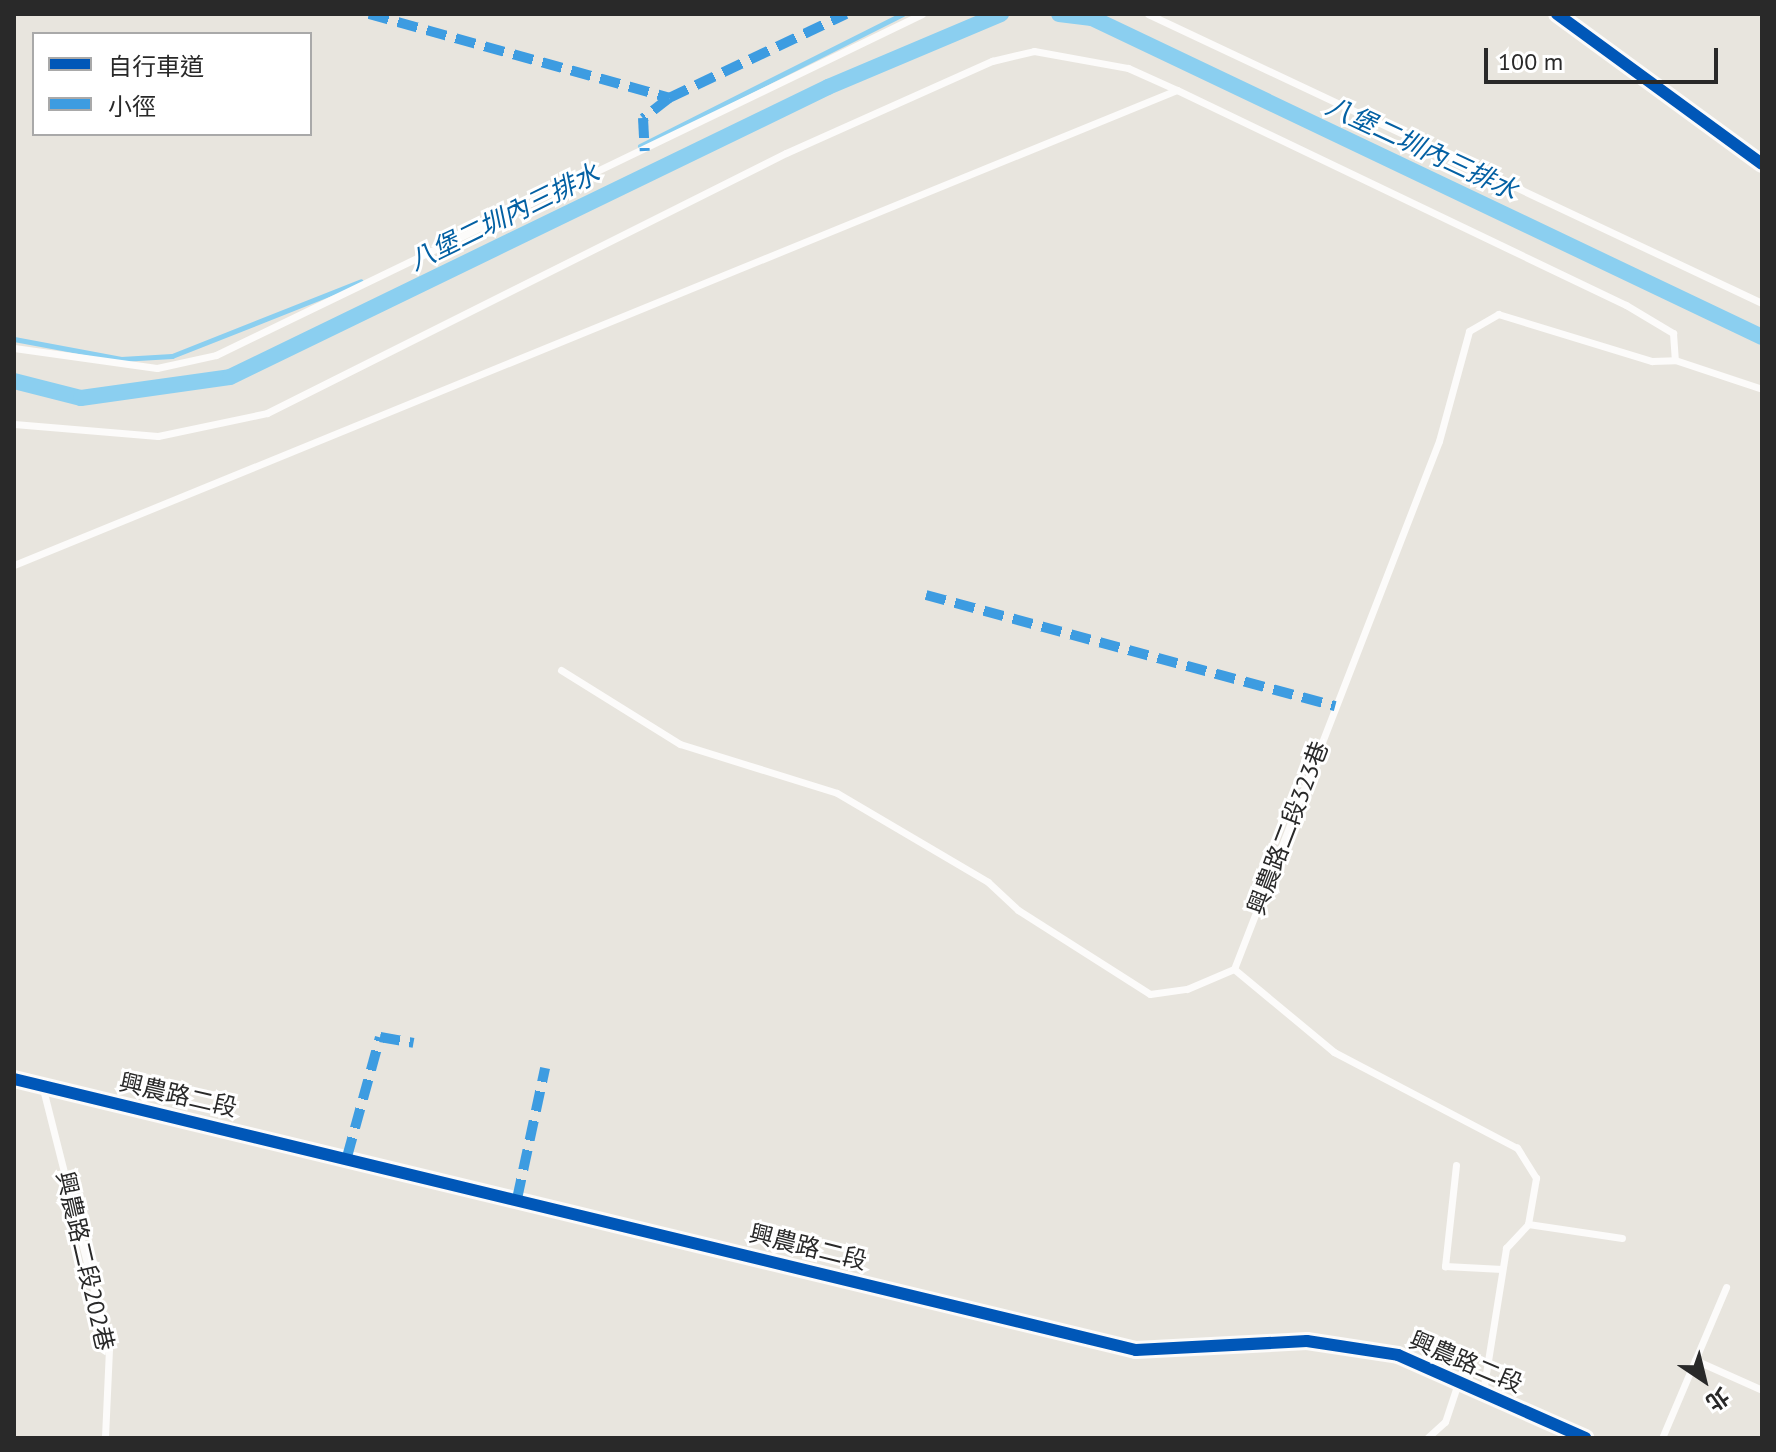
<!DOCTYPE html>
<html>
<head>
<meta charset="utf-8">
<style>
  body { margin:0 }
  #map { position:relative; width:1776px; height:1452px; overflow:hidden; background:#e8e5de; font-family:"PT Sans","Noto Sans TC",sans-serif }
  div>[style] { position:absolute }
  .stream>* { height:5px; margin:-2.5px; padding:0 2.5px; transform-origin:2.5px; border-radius:2.5px; background:#8bcff0 }
  .canal>* { height:16px; margin:-8px; padding:0 8px; transform-origin:8px; border-radius:8px; background:#8bcff0 }
  .service>* { height:7px; margin:-3.5px; padding:0 3.5px; transform-origin:3.5px; border-radius:3.5px; background:#fcfbfa }
  .tertiary>* { height:18px; margin:-9px; padding:0 9px; transform-origin:9px; border-radius:9px; background:#fcfbfa }
  .quiet>* { height:10px; margin-top:-5px; transform-origin:0; background:repeating-linear-gradient(90deg,#3d9ce1 0 20px,transparent 0 30px) }
  .cycleway>* { height:12px; margin:-6px; padding:0 6px; transform-origin:6px; border-radius:6px; background:#0057b8 }
  span { translate:-50% -50%; white-space:nowrap; text-align:center; line-height:1.15; -webkit-text-stroke:6px #fff; paint-order:stroke }
  .street-label { font-size:24px; color:#292929 }
  .water-label { font-size:26px; color:#0360a3; font-style:italic }
  .frame { position:absolute; inset:0; border:16px solid #292929; pointer-events:none }
  .legend { position:absolute; left:32px; top:32px; width:280px; height:104px; box-sizing:border-box; background:#fff; border:2px solid #a9a9a9; margin:0; padding:10px 14px; list-style:none; font-size:24px; color:#292929 }
  .legend li { display:flex; align-items:center; gap:16px; height:40px }
  .legend b { width:40px; border:2px solid #a9a9a9 }
  .north { position:absolute; left:1664px; top:1340px; width:80px; height:80px; -webkit-text-stroke:6px #fff; paint-order:stroke; rotate:145deg; font-size:22px; font-weight:700; line-height:32px; text-align:center; color:#292929 }
  .north::after { content:''; display:block; margin:auto; width:28px; height:36px; background:#292929; clip-path:polygon(50% 0,100% 100%,50% 72%,0 100%) }
  .scale { position:absolute; left:1484px; top:48px; width:234px; height:36px; box-sizing:border-box; border:4px solid #292929; border-top:0; padding-left:10px; font-size:24px; line-height:28px; white-space:nowrap; color:#292929; -webkit-text-stroke:6px #fff; paint-order:stroke }
</style>
</head>
<body>
<div id="map">
  <div class="stream">
    <i style="left:1100px;top:22px;width:8px;rotate:-83deg"></i>
    <i style="left:640px;top:146px;width:294px;rotate:-26.7deg"></i>
    <i style="left:14px;top:339px;width:109px;rotate:10.6deg"></i>
    <i style="left:121px;top:359px;width:51px;rotate:-3.4deg"></i>
    <i style="left:172px;top:356px;width:203px;rotate:-21.6deg"></i>
  </div>
  <div class="canal">
    <i style="left:1059px;top:14px;width:33px;rotate:7deg"></i>
    <i style="left:1092px;top:18px;width:742px;rotate:25.46deg"></i>
    <i style="left:14px;top:381px;width:69px;rotate:14.2deg"></i>
    <i style="left:81px;top:398px;width:150px;rotate:-8deg"></i>
    <i style="left:230px;top:377px;width:665px;rotate:-25.87deg"></i>
    <i style="left:828px;top:87px;width:188px;rotate:-22.9deg"></i>
  </div>
  <div class="service">
    <i style="left:1148px;top:14px;width:679px;rotate:25.21deg"></i>
    <i style="left:14px;top:348px;width:144px;rotate:8deg"></i>
    <i style="left:157px;top:368px;width:60px;rotate:-12.4deg"></i>
    <i style="left:216px;top:355px;width:784px;rotate:-25.78deg"></i>
    <i style="left:14px;top:424px;width:144px;rotate:4.8deg"></i>
    <i style="left:158px;top:436px;width:111px;rotate:-11.9deg"></i>
    <i style="left:267px;top:413px;width:580px;rotate:-26.61deg"></i>
    <i style="left:786px;top:153px;width:226px;rotate:-24.1deg"></i>
    <i style="left:992px;top:61px;width:43px;rotate:-13.4deg"></i>
    <i style="left:1034px;top:51px;width:96px;rotate:10.3deg"></i>
    <i style="left:1128px;top:68px;width:54px;rotate:24.2deg"></i>
    <i style="left:1177px;top:90px;width:498px;rotate:25.6deg"></i>
    <i style="left:1626px;top:305px;width:55px;rotate:30.8deg"></i>
    <i style="left:1673px;top:333px;width:27px;rotate:86deg"></i>
    <i style="left:1675px;top:360px;width:92px;rotate:18.4deg"></i>
    <i style="left:14px;top:565px;width:1256px;rotate:-22.22deg"></i>
    <i style="left:561px;top:670px;width:140px;rotate:31.9deg"></i>
    <i style="left:680px;top:744px;width:164px;rotate:17.3deg"></i>
    <i style="left:837px;top:793px;width:175px;rotate:30.5deg"></i>
    <i style="left:988px;top:882px;width:41px;rotate:43deg"></i>
    <i style="left:1018px;top:910px;width:156px;rotate:32.5deg"></i>
    <i style="left:1150px;top:994px;width:37px;rotate:-8deg"></i>
    <i style="left:1187px;top:989px;width:51px;rotate:-23.1deg"></i>
    <i style="left:43px;top:1089px;width:268px;rotate:75.8deg"></i>
    <i style="left:109px;top:1349px;width:89px;rotate:92.6deg"></i>
    <i style="left:1456px;top:1165px;width:102px;rotate:96.2deg"></i>
    <i style="left:1445px;top:1266px;width:57px;rotate:3deg"></i>
    <i style="left:1528px;top:1224px;width:95px;rotate:8.5deg"></i>
    <i style="left:1695px;top:1360px;width:73px;rotate:24.1deg"></i>
    <i style="left:1483px;top:1392px;width:146px;rotate:-80.9deg"></i>
    <i style="left:1506px;top:1248px;width:33px;rotate:-47deg"></i>
    <i style="left:1528px;top:1224px;width:47px;rotate:-80.1deg"></i>
    <i style="left:1536px;top:1178px;width:36px;rotate:-122deg"></i>
    <i style="left:1517px;top:1148px;width:207px;rotate:-152.3deg"></i>
    <i style="left:1334px;top:1052px;width:130px;rotate:-140.3deg"></i>
    <i style="left:1234px;top:969px;width:566px;rotate:-68.78deg"></i>
    <i style="left:1439px;top:441px;width:114px;rotate:-74.7deg"></i>
    <i style="left:1469px;top:331px;width:34px;rotate:-30deg"></i>
    <i style="left:1498px;top:314px;width:161px;rotate:17deg"></i>
    <i style="left:1652px;top:361px;width:23px;rotate:-2deg"></i>
    <i style="left:1427px;top:1438px;width:24px;rotate:-42deg"></i>
    <i style="left:1445px;top:1422px;width:41px;rotate:-71.6deg"></i>
    <i style="left:1662px;top:1438px;width:164px;rotate:-67deg"></i>
  </div>
  <div class="tertiary">
    <i style="left:1557px;top:14px;width:254px;rotate:36.2deg"></i>
    <i style="left:14px;top:1079px;width:1154px;rotate:13.58deg"></i>
    <i style="left:1136px;top:1350px;width:171px;rotate:-3deg"></i>
    <i style="left:1307px;top:1341px;width:92px;rotate:8.7deg"></i>
    <i style="left:1398px;top:1355px;width:205px;rotate:23.9deg"></i>
  </div>
  <div class="quiet">
    <i style="left:369px;top:14px;width:312px;rotate:15.6deg"></i>
    <i style="left:669px;top:98px;width:33px;rotate:142deg"></i>
    <i style="left:643px;top:118px;width:33px;rotate:87deg"></i>
    <i style="left:669px;top:98px;width:196px;rotate:-25.4deg"></i>
    <i style="left:926px;top:595px;width:424px;rotate:15.2deg"></i>
    <i style="left:347px;top:1157px;width:124px;rotate:-74.6deg"></i>
    <i style="left:380px;top:1037px;width:34px;rotate:10deg"></i>
    <i style="left:517px;top:1199px;width:134px;rotate:-77.9deg"></i>
  </div>
  <div class="cycleway">
    <i style="left:1557px;top:14px;width:254px;rotate:36.2deg"></i>
    <i style="left:14px;top:1079px;width:1154px;rotate:13.58deg"></i>
    <i style="left:1136px;top:1350px;width:171px;rotate:-3deg"></i>
    <i style="left:1307px;top:1341px;width:92px;rotate:8.7deg"></i>
    <i style="left:1398px;top:1355px;width:205px;rotate:23.9deg"></i>
  </div>
  <div class="street-label">
    <span style="left:1288px;top:828px;rotate:-69deg">興農路二段323巷</span>
    <span style="left:178px;top:1095px;rotate:13deg">興農路二段</span>
    <span style="left:808px;top:1247px;rotate:14deg">興農路二段</span>
    <span style="left:85px;top:1261px;rotate:77deg">興農路二段202巷</span>
    <span style="left:1466px;top:1362px;rotate:23deg">興農路二段</span>
  </div>
  <div class="water-label">
    <span style="left:1422px;top:148px;rotate:25deg">八堡二圳內三排水</span>
    <span style="left:504px;top:217px;rotate:-26deg">八堡二圳內三排水</span>
  </div>
  <div class="frame"></div>
  <ul class="legend">
  <li><b style="height:10px;background:#0057b8"></b>自行車道</li>
  <li><b style="height:10px;background:#3d9ce1"></b>小徑</li>
  </ul>
  <div class="north">北</div>
  <div class="scale">100 m</div>
</div>
</body>
</html>
